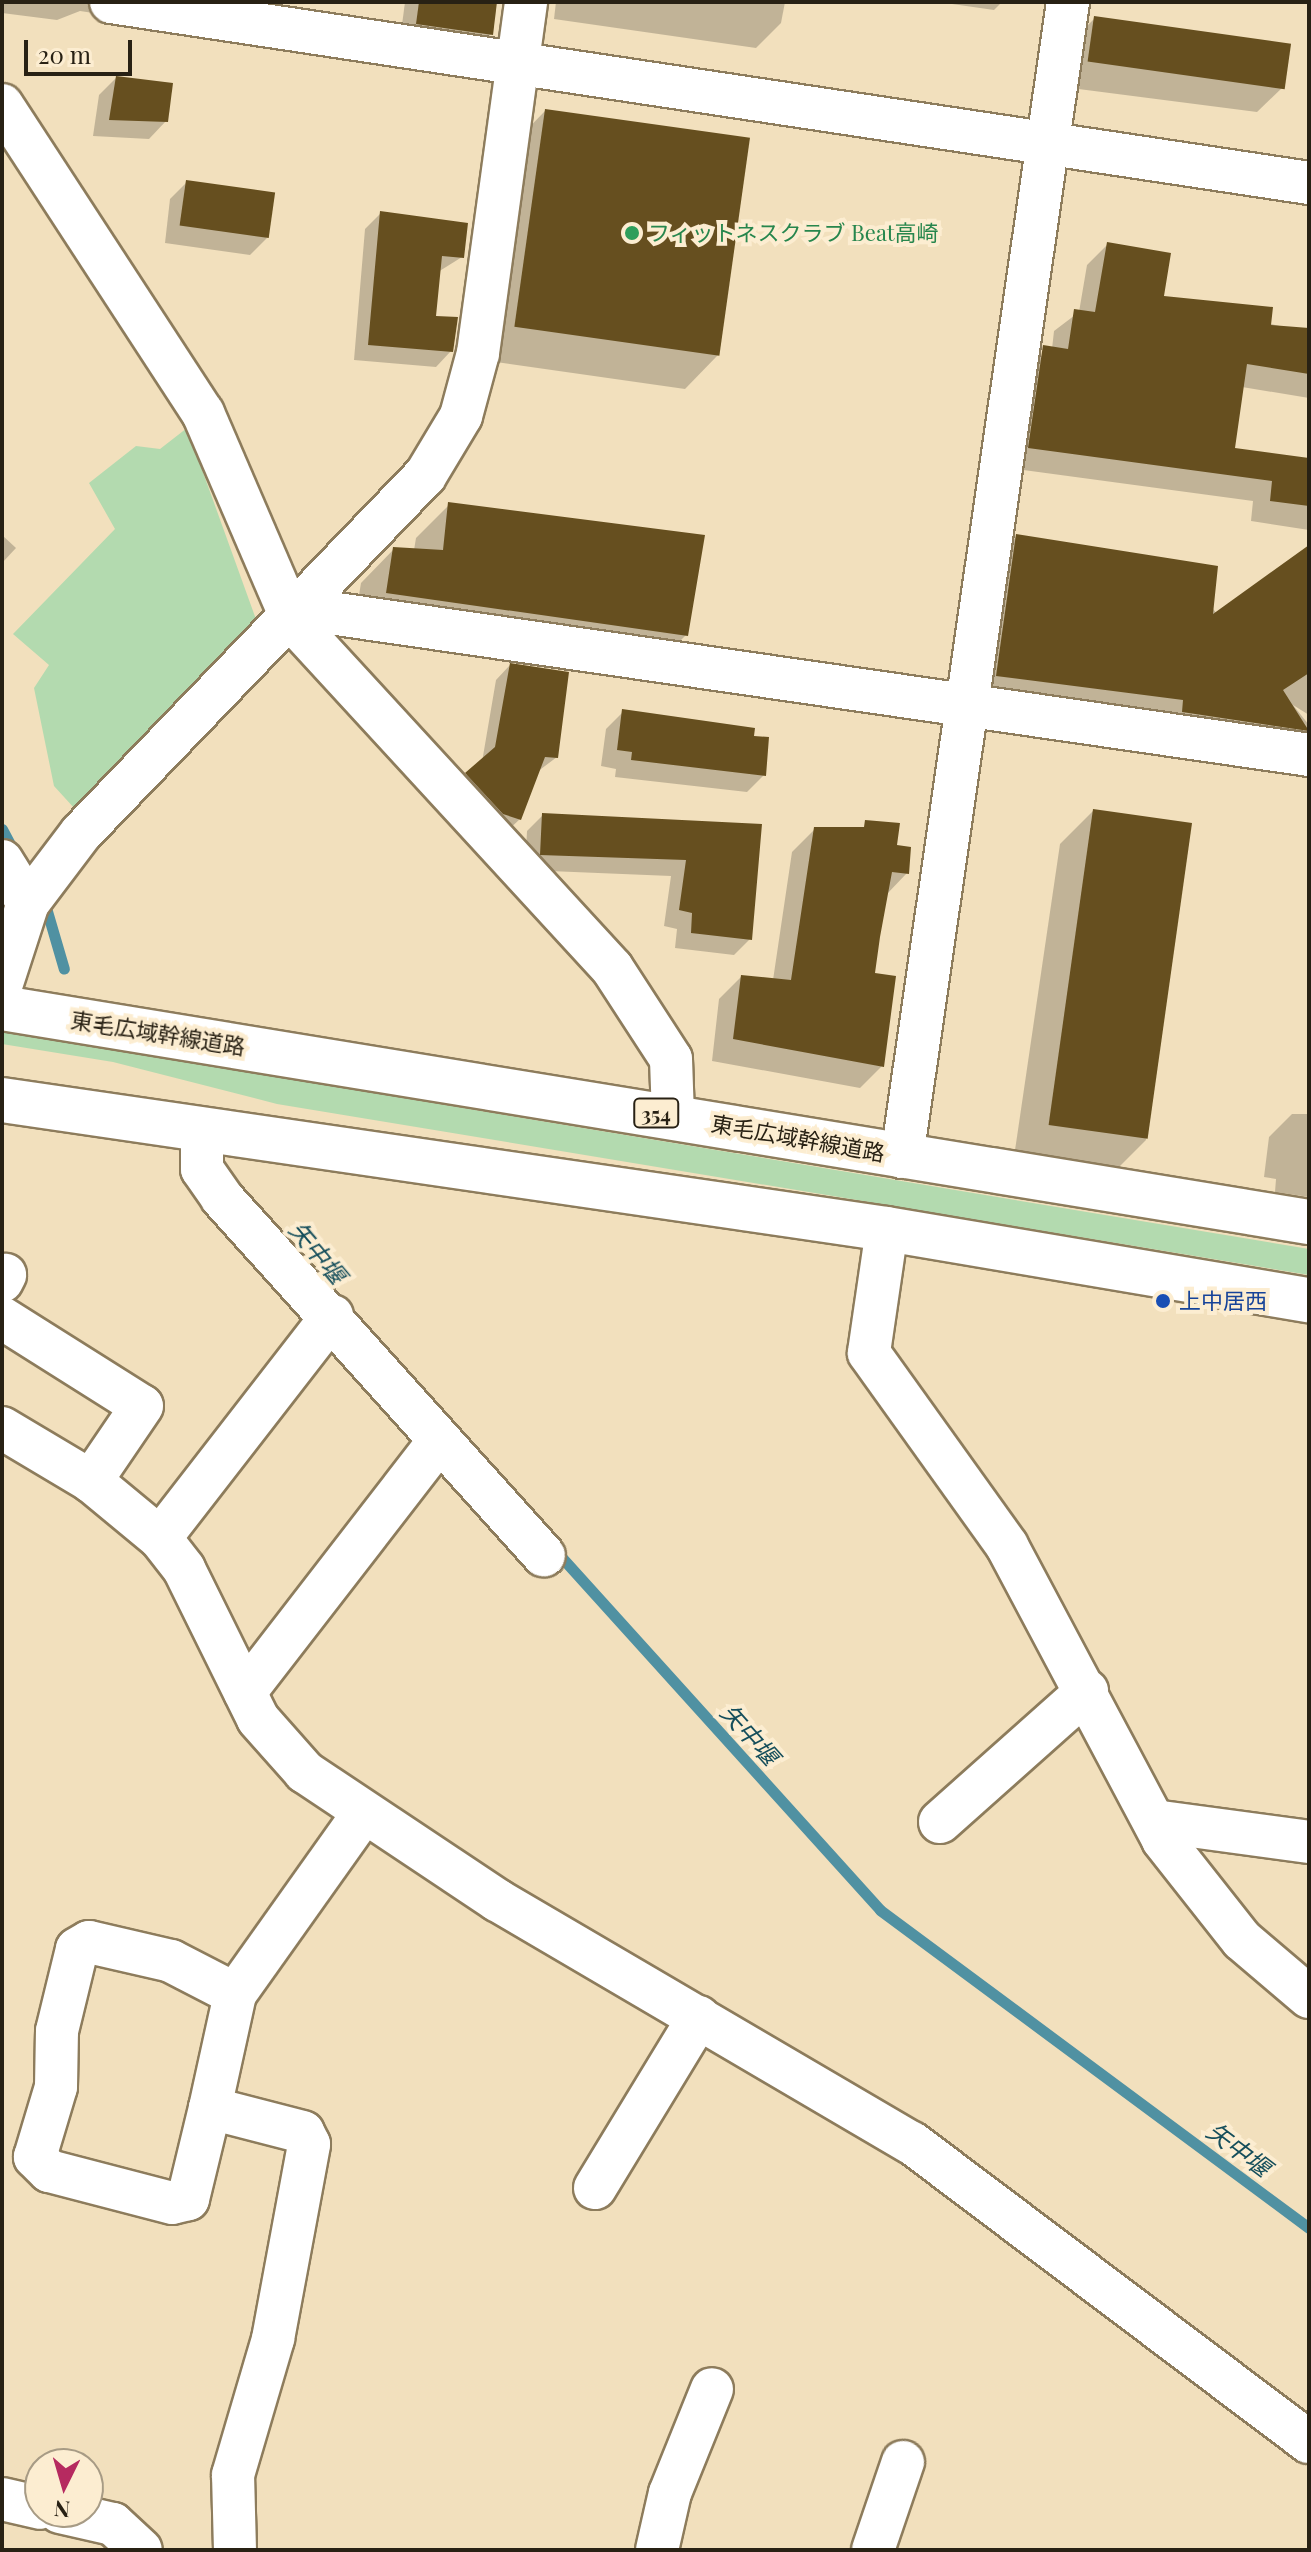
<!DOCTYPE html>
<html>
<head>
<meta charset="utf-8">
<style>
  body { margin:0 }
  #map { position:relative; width:1311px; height:2552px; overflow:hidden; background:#f2e0bd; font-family:"Playfair Display","Noto Sans JP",serif }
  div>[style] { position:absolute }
  .green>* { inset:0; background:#b3daaf }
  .shadow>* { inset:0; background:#0003 }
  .stream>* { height:11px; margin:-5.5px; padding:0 5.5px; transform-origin:5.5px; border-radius:5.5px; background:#5091a2 }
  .building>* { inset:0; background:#664f1f; transform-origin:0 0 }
  .roads { filter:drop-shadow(2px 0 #8d7c5c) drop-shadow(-2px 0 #8d7c5c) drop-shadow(0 2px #8d7c5c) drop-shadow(0 -2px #8d7c5c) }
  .minor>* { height:42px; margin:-21px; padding:0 21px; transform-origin:21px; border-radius:21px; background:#fff }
  .highway>* { height:44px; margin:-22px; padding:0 22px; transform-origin:22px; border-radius:22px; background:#fff }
  .dots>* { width:22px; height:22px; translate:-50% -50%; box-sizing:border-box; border:4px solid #fcedd1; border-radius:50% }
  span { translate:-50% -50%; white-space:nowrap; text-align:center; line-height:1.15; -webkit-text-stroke:8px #fcedd1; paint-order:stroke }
  .shield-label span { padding:2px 6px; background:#fcedd1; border:2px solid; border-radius:6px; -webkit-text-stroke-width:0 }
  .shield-label { font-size:20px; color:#282114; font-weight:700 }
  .leisure-label { font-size:22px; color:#27864d }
  .left { translate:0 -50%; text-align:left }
  .street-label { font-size:22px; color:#282114 }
  .transit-label { font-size:22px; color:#164399 }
  .water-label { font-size:24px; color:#154e5b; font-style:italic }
  .frame { position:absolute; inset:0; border:4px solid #282114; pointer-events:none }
  .north { position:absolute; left:24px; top:2448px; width:80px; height:80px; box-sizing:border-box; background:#fcedd1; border:2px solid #a79b85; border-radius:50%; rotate:185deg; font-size:22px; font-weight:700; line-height:32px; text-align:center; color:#282114 }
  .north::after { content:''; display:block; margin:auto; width:28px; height:36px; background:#b62a60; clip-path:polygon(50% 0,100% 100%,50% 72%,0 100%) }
  .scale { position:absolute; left:24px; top:40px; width:108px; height:36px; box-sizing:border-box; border:4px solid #282114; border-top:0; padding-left:10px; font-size:24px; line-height:28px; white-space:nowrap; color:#282114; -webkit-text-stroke:6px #fcedd1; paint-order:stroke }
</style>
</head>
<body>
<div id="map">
  <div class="green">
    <i style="clip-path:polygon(187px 428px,257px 622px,75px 809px,54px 786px,34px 688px,49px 665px,13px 634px,115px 529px,89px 483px,136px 446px,160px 449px)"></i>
    <i style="clip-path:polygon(2px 1031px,1309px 1249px,1309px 1275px,277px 1104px,113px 1062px,2px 1044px)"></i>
  </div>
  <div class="shadow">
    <i style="clip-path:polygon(2px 2px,181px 2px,160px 23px,80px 11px,57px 20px,2px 13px)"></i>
    <i style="clip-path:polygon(405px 2px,495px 2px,491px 34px,474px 52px,400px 40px)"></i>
    <i style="clip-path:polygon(556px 2px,785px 2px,781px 23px,756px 48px,554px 19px)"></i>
    <i style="clip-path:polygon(938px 2px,1002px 2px,994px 10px)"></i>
    <i style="clip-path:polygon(1095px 18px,1283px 87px,1257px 112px,1063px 87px,1069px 44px)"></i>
    <i style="clip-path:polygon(116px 78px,166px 121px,149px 139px,93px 136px,99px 95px)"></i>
    <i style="clip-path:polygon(545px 111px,718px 355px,685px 389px,482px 360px,512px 145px)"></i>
    <i style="clip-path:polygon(187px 182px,267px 238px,250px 255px,165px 243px,170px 199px)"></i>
    <i style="clip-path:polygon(381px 213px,462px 257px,438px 272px,434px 318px,451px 351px,436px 367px,354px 360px,365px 229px)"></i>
    <i style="clip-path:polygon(1108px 244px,1161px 298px,1309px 333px,1309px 398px,1242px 387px,1233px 450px,1309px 459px,1309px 530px,1251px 521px,1253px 501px,1009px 468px,1023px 368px,1052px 349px,1054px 331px,1079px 312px,1087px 265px)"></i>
    <i style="clip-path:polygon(449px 505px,686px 635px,653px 668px,354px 625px,361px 583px,394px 549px,414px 550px,416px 538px)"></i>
    <i style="clip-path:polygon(2px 535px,16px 548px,2px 563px)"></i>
    <i style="clip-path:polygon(1017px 536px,1191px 582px,1218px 615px,1309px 547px,1309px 715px,1293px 705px,1309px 725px,1309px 739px,965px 708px,985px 568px)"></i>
    <i style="clip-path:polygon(510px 665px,557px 757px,537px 772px,520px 819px,505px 833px,452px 789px,482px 762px,496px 680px)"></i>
    <i style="clip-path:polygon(623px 712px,752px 737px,764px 775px,747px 792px,615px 777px,616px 769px,601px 766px,606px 729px)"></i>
    <i style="clip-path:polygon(1093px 811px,1146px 1140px,1113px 1173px,1014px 1157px,1060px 844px)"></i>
    <i style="clip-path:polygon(543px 815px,760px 826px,750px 939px,734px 955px,675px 948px,677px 929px,664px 926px,671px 876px,525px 870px,527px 831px)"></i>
    <i style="clip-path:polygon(815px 829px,895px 847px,907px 873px,886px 895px,873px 975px,882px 1066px,860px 1088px,712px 1061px,719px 999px,741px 977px,773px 980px,792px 852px)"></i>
    <i style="clip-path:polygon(1292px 1114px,1309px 1114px,1309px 1197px,1275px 1192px,1276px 1179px,1264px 1177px,1269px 1137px)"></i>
  </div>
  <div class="stream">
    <i style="left:2px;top:829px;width:30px;rotate:62deg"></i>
    <i style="left:47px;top:911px;width:60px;rotate:73.7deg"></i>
    <i style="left:555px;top:1550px;width:485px;rotate:47.9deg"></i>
    <i style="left:880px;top:1910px;width:534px;rotate:36.55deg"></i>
  </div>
  <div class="building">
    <i style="clip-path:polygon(419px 2px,497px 2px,493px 35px,416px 24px)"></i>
    <i style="left:1094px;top:16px;width:199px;height:46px;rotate:8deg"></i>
    <i style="clip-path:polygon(116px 76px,173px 83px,168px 122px,109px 120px)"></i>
    <i style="left:545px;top:109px;width:207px;height:220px;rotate:8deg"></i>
    <i style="left:186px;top:180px;width:90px;height:46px;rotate:8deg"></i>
    <i style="clip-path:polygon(380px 211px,468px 223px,464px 258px,442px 256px,436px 316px,458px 317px,453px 352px,368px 345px)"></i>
    <i style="clip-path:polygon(1107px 242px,1171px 253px,1164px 296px,1273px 307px,1271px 325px,1309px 328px,1309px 374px,1247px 364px,1235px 448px,1309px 458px,1309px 506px,1270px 501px,1272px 481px,1028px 448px,1043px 345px,1068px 349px,1074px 309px,1095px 312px)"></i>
    <i style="clip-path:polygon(448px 502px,705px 535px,688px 636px,386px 593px,393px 547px,443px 550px)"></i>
    <i style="clip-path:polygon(1016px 534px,1218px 566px,1213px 614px,1309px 545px,1309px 673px,1283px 690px,1309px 731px,1182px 712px,1183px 700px,996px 676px)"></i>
    <i style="clip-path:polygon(510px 663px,569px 672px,558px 758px,545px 757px,521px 820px,503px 814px,465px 773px,495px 747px)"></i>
    <i style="clip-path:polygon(622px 709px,755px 728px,754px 736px,769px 737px,766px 776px,631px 760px,632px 752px,617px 750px)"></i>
    <i style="left:1093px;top:809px;width:100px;height:319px;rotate:8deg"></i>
    <i style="clip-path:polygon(542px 813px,762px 824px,752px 940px,691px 933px,692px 913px,679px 910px,686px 860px,540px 855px)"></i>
    <i style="clip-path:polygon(865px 820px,900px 823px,897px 845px,911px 847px,909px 874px,892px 872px,880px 937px,875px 973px,896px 976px,884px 1067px,733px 1039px,741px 975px,791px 980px,814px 827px,864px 827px)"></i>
  </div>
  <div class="roads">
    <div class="minor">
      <i style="left:111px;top:2px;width:1212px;rotate:8.59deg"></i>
      <i style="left:2px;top:105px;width:368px;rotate:56.9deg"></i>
      <i style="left:203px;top:413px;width:225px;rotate:66.7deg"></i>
      <i style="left:292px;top:620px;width:473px;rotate:47.4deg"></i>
      <i style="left:612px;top:968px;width:108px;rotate:57deg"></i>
      <i style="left:671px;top:1059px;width:57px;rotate:88deg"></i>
      <i style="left:292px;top:620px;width:39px;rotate:-10deg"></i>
      <i style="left:330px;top:613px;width:989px;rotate:8.25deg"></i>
      <i style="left:2px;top:861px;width:49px;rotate:58.2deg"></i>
      <i style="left:2px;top:983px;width:84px;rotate:-72deg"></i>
      <i style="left:28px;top:903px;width:88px;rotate:-52.9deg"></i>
      <i style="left:81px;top:833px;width:496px;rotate:-46.1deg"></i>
      <i style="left:425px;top:476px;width:70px;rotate:-59deg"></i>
      <i style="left:461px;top:416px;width:65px;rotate:-74.9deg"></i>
      <i style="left:478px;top:353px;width:354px;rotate:-82.2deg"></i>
      <i style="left:202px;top:1131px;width:38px;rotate:90deg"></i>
      <i style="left:202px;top:1169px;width:35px;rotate:55deg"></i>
      <i style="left:222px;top:1198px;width:481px;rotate:48deg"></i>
      <i style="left:902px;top:1157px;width:1167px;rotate:-81.82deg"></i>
      <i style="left:887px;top:1229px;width:125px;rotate:98.3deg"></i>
      <i style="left:869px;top:1353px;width:237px;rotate:54.4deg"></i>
      <i style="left:1007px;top:1546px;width:333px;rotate:62deg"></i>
      <i style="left:1163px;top:1840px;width:127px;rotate:51.7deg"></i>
      <i style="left:1242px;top:1940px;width:88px;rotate:40.4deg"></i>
      <i style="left:2px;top:1281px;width:7px;rotate:-63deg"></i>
      <i style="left:2px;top:1318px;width:165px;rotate:32.2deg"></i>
      <i style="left:142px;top:1406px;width:91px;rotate:124.2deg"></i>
      <i style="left:2px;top:1428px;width:104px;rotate:30.8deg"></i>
      <i style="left:91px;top:1481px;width:89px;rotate:39.6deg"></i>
      <i style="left:160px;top:1538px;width:39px;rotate:52deg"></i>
      <i style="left:184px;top:1569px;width:167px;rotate:63.7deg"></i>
      <i style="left:258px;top:1719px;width:71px;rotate:48.4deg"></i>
      <i style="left:305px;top:1772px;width:231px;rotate:33.7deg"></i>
      <i style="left:497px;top:1900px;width:481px;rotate:30.4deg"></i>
      <i style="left:912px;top:2143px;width:497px;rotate:37deg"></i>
      <i style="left:160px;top:1538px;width:281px;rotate:-52.2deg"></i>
      <i style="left:245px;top:1692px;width:317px;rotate:-52.3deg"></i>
      <i style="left:1154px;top:1821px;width:156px;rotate:7.7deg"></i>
      <i style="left:940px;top:1822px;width:197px;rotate:-41.7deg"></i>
      <i style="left:210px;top:2108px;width:94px;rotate:103.6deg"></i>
      <i style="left:188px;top:2199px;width:16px;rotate:166deg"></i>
      <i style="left:172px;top:2203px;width:127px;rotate:-165.4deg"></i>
      <i style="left:49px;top:2171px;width:20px;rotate:-135deg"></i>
      <i style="left:35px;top:2157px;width:73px;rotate:-73.3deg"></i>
      <i style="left:56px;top:2087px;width:56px;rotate:-89deg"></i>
      <i style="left:57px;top:2031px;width:84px;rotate:-76.3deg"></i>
      <i style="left:77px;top:1949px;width:14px;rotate:-30deg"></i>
      <i style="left:89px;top:1942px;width:84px;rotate:13deg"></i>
      <i style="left:171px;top:1961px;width:72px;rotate:27.3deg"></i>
      <i style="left:595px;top:2188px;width:200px;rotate:-58.7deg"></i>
      <i style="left:2px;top:2499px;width:39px;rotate:13deg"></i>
      <i style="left:60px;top:2512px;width:54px;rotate:12.8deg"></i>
      <i style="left:113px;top:2524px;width:38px;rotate:43deg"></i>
      <i style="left:235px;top:2550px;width:75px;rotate:-91.5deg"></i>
      <i style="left:233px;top:2475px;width:142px;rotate:-73.6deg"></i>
      <i style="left:273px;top:2339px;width:198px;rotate:-79.5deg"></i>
      <i style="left:309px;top:2144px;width:13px;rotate:-117deg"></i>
      <i style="left:303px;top:2132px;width:96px;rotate:-165.5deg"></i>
      <i style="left:210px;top:2108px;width:117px;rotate:-77.6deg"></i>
      <i style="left:235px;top:1994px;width:219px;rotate:-54.6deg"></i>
      <i style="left:657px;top:2550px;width:58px;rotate:-77.2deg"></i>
      <i style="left:670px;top:2493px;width:112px;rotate:-68deg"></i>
      <i style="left:873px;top:2550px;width:93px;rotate:-71.2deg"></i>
    </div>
    <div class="highway">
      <i style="left:2px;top:1008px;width:1324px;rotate:9.3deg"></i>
      <i style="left:2px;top:1100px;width:894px;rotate:8.29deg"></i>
      <i style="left:887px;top:1229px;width:428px;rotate:9.6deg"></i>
    </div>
  </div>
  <div class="dots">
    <i style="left:632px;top:233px;background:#2e9e5b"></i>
    <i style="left:1163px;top:1301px;background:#1a4fb4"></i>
  </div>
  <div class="shield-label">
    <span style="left:656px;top:1113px">354</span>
  </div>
  <div class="leisure-label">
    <span class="left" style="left:648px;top:233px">フィットネスクラブ Beat高崎</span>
  </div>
  <div class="street-label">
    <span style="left:158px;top:1033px;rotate:9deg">東毛広域幹線道路</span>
    <span style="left:798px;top:1138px;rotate:10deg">東毛広域幹線道路</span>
  </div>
  <div class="transit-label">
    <span class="left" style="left:1179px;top:1301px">上中居西</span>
  </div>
  <div class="water-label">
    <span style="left:318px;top:1252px;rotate:50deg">矢中堰</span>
    <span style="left:750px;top:1734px;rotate:48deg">矢中堰</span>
    <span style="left:1239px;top:2149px;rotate:37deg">矢中堰</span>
  </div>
  <div class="frame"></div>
  <div class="north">N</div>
  <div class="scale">20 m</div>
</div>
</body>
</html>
